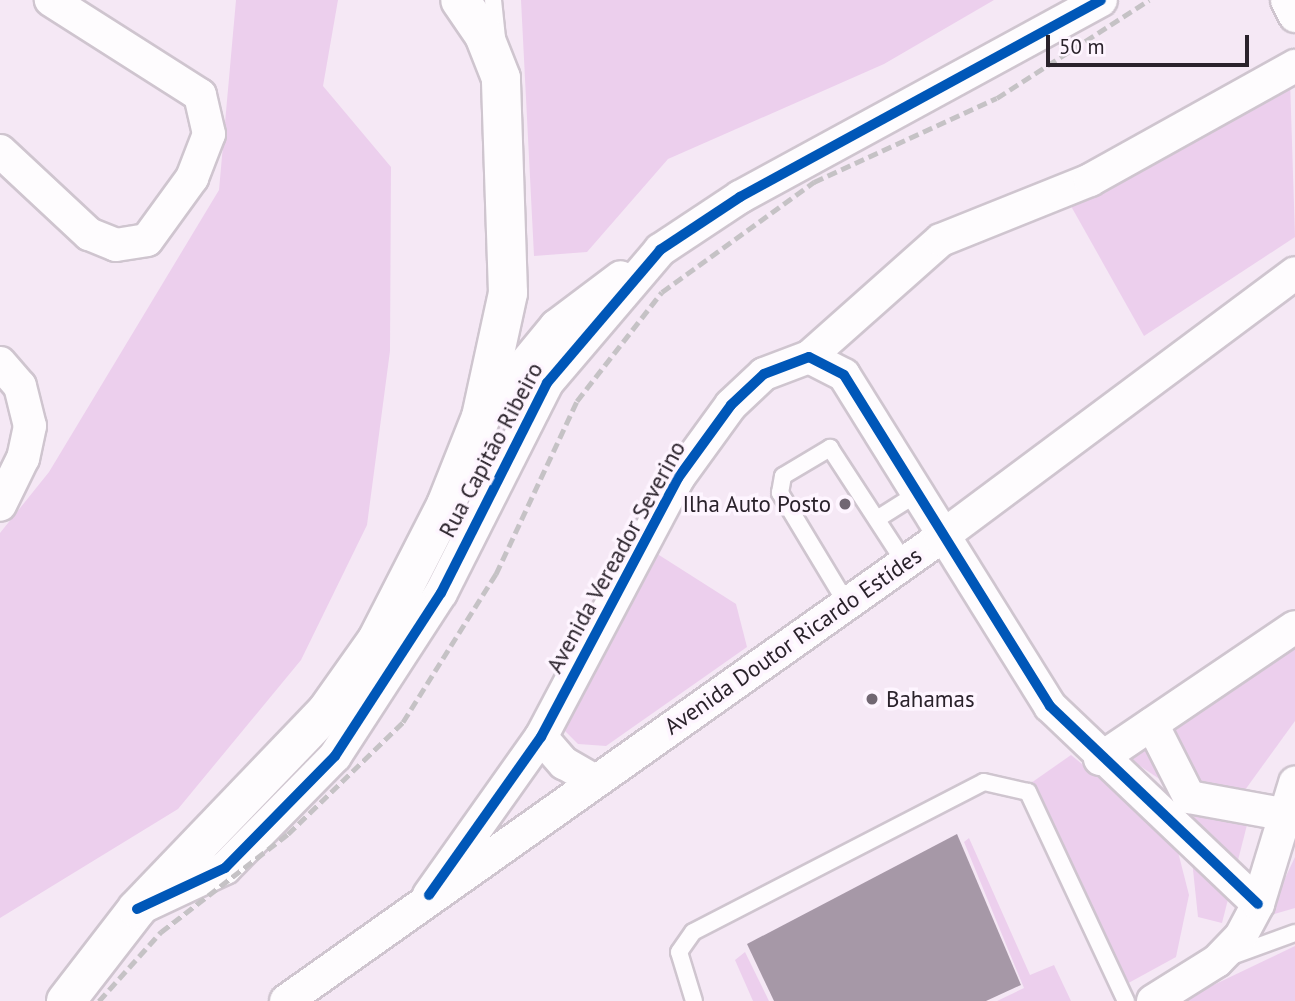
<!DOCTYPE html>
<html>
<head>
<meta charset="utf-8">
<style>
  body { margin:0 }
  #map { position:relative; width:1295px; height:1001px; overflow:hidden; background:#f5e8f5; font-family:"PT Sans",sans-serif }
  div>[style] { position:absolute }
  .green>* { inset:0; background:#eccfed }
  .building>* { inset:0; background:#a698a7 }
  .roads { filter:drop-shadow(2px 0 #cfc5cf) drop-shadow(-2px 0 #cfc5cf) drop-shadow(0 2px #cfc5cf) drop-shadow(0 -2px #cfc5cf) }
  .lane>* { height:16px; margin:-8px; padding:0 8px; transform-origin:8px; border-radius:8px; background:#fefcfe }
  .street>* { height:32px; margin:-16px; padding:0 16px; transform-origin:16px; border-radius:16px; background:#fefcfe }
  .secondary>* { height:38px; margin:-19px; padding:0 19px; transform-origin:19px; border-radius:19px; background:#fefcfe }
  .rail>* { height:5px; margin-top:-2.5px; transform-origin:0; background:repeating-linear-gradient(90deg,#c5c2c5 0 10px,transparent 0 15px) }
  .cycleway>* { height:10px; margin:-5px; padding:0 5px; transform-origin:5px; border-radius:5px; background:#0057b8 }
  .dots>* { width:19px; height:19px; translate:-50% -50%; box-sizing:border-box; border:4px solid #fef5ff; border-radius:50% }
  span { translate:-50% -50%; white-space:nowrap; text-align:center; line-height:1.15; -webkit-text-stroke:7px #fef5ff; paint-order:stroke }
  .street-label { font-size:23px; color:#2a222b }
  .poi-label { font-size:23px; color:#2a222b }
  .right { translate:-100% -50%; text-align:right }
  .left { translate:0 -50%; text-align:left }
  .scale { position:absolute; left:1046px; top:35px; width:203px; height:32px; box-sizing:border-box; border:4px solid #2a222b; border-top:0; padding-left:9px; font-size:21px; line-height:24px; white-space:nowrap; color:#2a222b; -webkit-text-stroke:5px #fef5ff; paint-order:stroke }
</style>
</head>
<body>
<div id="map">
  <div class="green">
    <i style="clip-path:polygon(236px 0,338px 0,323px 86px,391px 167px,390px 351px,367px 525px,301px 660px,178px 809px,0 918px,0 533px,49px 472px,219px 190px)"></i>
    <i style="clip-path:polygon(521px 0,994px 0,884px 64px,668px 159px,587px 252px,534px 256px)"></i>
    <i style="clip-path:polygon(1290px 80px,1295px 237px,1144px 336px,1067px 199px)"></i>
    <i style="clip-path:polygon(648px 548px,736px 604px,747px 647px,606px 746px,578px 744px,565px 731px,564px 698px)"></i>
    <i style="clip-path:polygon(1295px 638px,1295px 721px,1245px 790px,1199px 791px,1165px 730px)"></i>
    <i style="clip-path:polygon(1149px 739px,1167px 784px,1128px 758px)"></i>
    <i style="clip-path:polygon(1071px 755px,1175px 840px,1189px 895px,1176px 957px,1123px 986px,1031px 783px)"></i>
    <i style="clip-path:polygon(1187px 813px,1248px 821px,1222px 923px,1198px 917px)"></i>
    <i style="clip-path:polygon(969px 838px,1030px 975px,1054px 965px,1071px 1001px,997px 1001px,1024px 988px,964px 842px)"></i>
    <i style="clip-path:polygon(1295px 857px,1295px 908px,1267px 916px)"></i>
    <i style="clip-path:polygon(1295px 946px,1295px 1001px,1180px 1001px)"></i>
    <i style="clip-path:polygon(745px 952px,769px 1001px,753px 1001px,735px 960px)"></i>
  </div>
  <div class="building">
    <i style="clip-path:polygon(957px 834px,1021px 985px,986px 1001px,774px 1001px,747px 944px)"></i>
  </div>
  <div class="roads">
    <div class="lane">
      <i style="left:493px;top:0;width:37px;rotate:84deg"></i>
      <i style="left:877px;top:519px;width:45px;rotate:-32.3deg"></i>
      <i style="left:847px;top:604px;width:130px;rotate:-121.1deg"></i>
      <i style="left:780px;top:493px;width:17px;rotate:-80deg"></i>
      <i style="left:783px;top:476px;width:55px;rotate:-30.8deg"></i>
      <i style="left:830px;top:448px;width:137px;rotate:56.9deg"></i>
      <i style="left:1229px;top:957px;width:70px;rotate:-20deg"></i>
      <i style="left:694px;top:1001px;width:51px;rotate:-107deg"></i>
      <i style="left:679px;top:952px;width:24px;rotate:-55deg"></i>
      <i style="left:693px;top:932px;width:327px;rotate:-27.3deg"></i>
      <i style="left:984px;top:782px;width:45px;rotate:12.8deg"></i>
      <i style="left:1028px;top:792px;width:231px;rotate:64.9deg"></i>
    </div>
    <div class="street">
      <i style="left:1287px;top:0;width:18px;rotate:63deg"></i>
      <i style="left:0;top:151px;width:122px;rotate:43deg"></i>
      <i style="left:89px;top:234px;width:29px;rotate:22deg"></i>
      <i style="left:116px;top:245px;width:31px;rotate:-9deg"></i>
      <i style="left:147px;top:240px;width:77px;rotate:-54deg"></i>
      <i style="left:192px;top:178px;width:47px;rotate:-68.9deg"></i>
      <i style="left:209px;top:134px;width:40px;rotate:-103deg"></i>
      <i style="left:200px;top:95px;width:177px;rotate:-147.5deg"></i>
      <i style="left:809px;top:357px;width:176px;rotate:-41.6deg"></i>
      <i style="left:941px;top:240px;width:161px;rotate:-21.9deg"></i>
      <i style="left:1090px;top:180px;width:235px;rotate:-29.1deg"></i>
      <i style="left:0;top:363px;width:30px;rotate:49deg"></i>
      <i style="left:20px;top:386px;width:41px;rotate:76deg"></i>
      <i style="left:30px;top:426px;width:33px;rotate:102deg"></i>
      <i style="left:23px;top:458px;width:52px;rotate:116.1deg"></i>
      <i style="left:481px;top:417px;width:118px;rotate:-50.5deg"></i>
      <i style="left:556px;top:326px;width:81px;rotate:-37deg"></i>
      <i style="left:1152px;top:724px;width:82px;rotate:63.1deg"></i>
      <i style="left:1189px;top:797px;width:96px;rotate:10.3deg"></i>
      <i style="left:541px;top:737px;width:35px;rotate:49deg"></i>
      <i style="left:564px;top:763px;width:36px;rotate:30deg"></i>
      <i style="left:1100px;top:759px;width:235px;rotate:-34.1deg"></i>
      <i style="left:429px;top:895px;width:194px;rotate:-54.7deg"></i>
      <i style="left:541px;top:737px;width:293px;rotate:-62.1deg"></i>
      <i style="left:678px;top:478px;width:90px;rotate:-54deg"></i>
      <i style="left:731px;top:405px;width:45px;rotate:-43.2deg"></i>
      <i style="left:764px;top:374px;width:48px;rotate:-20.7deg"></i>
      <i style="left:809px;top:357px;width:39px;rotate:27deg"></i>
      <i style="left:844px;top:375px;width:390px;rotate:58.1deg"></i>
      <i style="left:1050px;top:706px;width:287px;rotate:43.6deg"></i>
      <i style="left:140px;top:908px;width:94px;rotate:-25.2deg"></i>
      <i style="left:225px;top:868px;width:157px;rotate:-45.5deg"></i>
      <i style="left:335px;top:756px;width:194px;rotate:-57deg"></i>
      <i style="left:441px;top:593px;width:235px;rotate:-63.2deg"></i>
      <i style="left:547px;top:383px;width:175px;rotate:-49.6deg"></i>
      <i style="left:660px;top:250px;width:96px;rotate:-33.5deg"></i>
      <i style="left:740px;top:197px;width:411px;rotate:-28.6deg"></i>
      <i style="left:286px;top:1001px;width:801px;rotate:-35.3deg"></i>
      <i style="left:940px;top:538px;width:443px;rotate:-36.7deg"></i>
      <i style="left:1153px;top:1001px;width:75px;rotate:-32deg"></i>
      <i style="left:1217px;top:961px;width:35px;rotate:-46deg"></i>
      <i style="left:1241px;top:936px;width:36px;rotate:-62deg"></i>
      <i style="left:1258px;top:904px;width:127px;rotate:-73deg"></i>
    </div>
    <div class="secondary">
      <i style="left:66px;top:1001px;width:116px;rotate:-52.3deg"></i>
      <i style="left:137px;top:909px;width:273px;rotate:-46.2deg"></i>
      <i style="left:326px;top:712px;width:88px;rotate:-54.7deg"></i>
      <i style="left:377px;top:640px;width:152px;rotate:-62.9deg"></i>
      <i style="left:446px;top:505px;width:95px;rotate:-68.3deg"></i>
      <i style="left:481px;top:417px;width:127px;rotate:-77.7deg"></i>
      <i style="left:508px;top:293px;width:215px;rotate:-91.9deg"></i>
      <i style="left:501px;top:78px;width:46px;rotate:-111.6deg"></i>
      <i style="left:484px;top:35px;width:42px;rotate:-124.4deg"></i>
    </div>
  </div>
  <div class="rail">
    <i style="left:99px;top:1001px;width:93px;rotate:-48.1deg"></i>
    <i style="left:161px;top:932px;width:160px;rotate:-37.7deg"></i>
    <i style="left:288px;top:834px;width:161px;rotate:-44.2deg"></i>
    <i style="left:403px;top:722px;width:175px;rotate:-57.9deg"></i>
    <i style="left:496px;top:574px;width:191px;rotate:-64.9deg"></i>
    <i style="left:577px;top:401px;width:138px;rotate:-52.1deg"></i>
    <i style="left:662px;top:292px;width:188px;rotate:-35.9deg"></i>
    <i style="left:814px;top:182px;width:201px;rotate:-24.7deg"></i>
    <i style="left:997px;top:98px;width:181px;rotate:-32.8deg"></i>
  </div>
  <div class="cycleway">
    <i style="left:429px;top:895px;width:194px;rotate:-54.7deg"></i>
    <i style="left:541px;top:737px;width:293px;rotate:-62.1deg"></i>
    <i style="left:678px;top:478px;width:90px;rotate:-54deg"></i>
    <i style="left:731px;top:405px;width:45px;rotate:-43.2deg"></i>
    <i style="left:764px;top:374px;width:48px;rotate:-20.7deg"></i>
    <i style="left:809px;top:357px;width:39px;rotate:27deg"></i>
    <i style="left:844px;top:375px;width:390px;rotate:58.1deg"></i>
    <i style="left:1050px;top:706px;width:287px;rotate:43.6deg"></i>
    <i style="left:137px;top:909px;width:97px;rotate:-25deg"></i>
    <i style="left:225px;top:868px;width:157px;rotate:-45.5deg"></i>
    <i style="left:335px;top:756px;width:194px;rotate:-57deg"></i>
    <i style="left:441px;top:593px;width:235px;rotate:-63.2deg"></i>
    <i style="left:547px;top:383px;width:175px;rotate:-49.6deg"></i>
    <i style="left:660px;top:250px;width:96px;rotate:-33.5deg"></i>
    <i style="left:740px;top:197px;width:411px;rotate:-28.6deg"></i>
  </div>
  <div class="dots">
    <i style="left:845px;top:504px;background:#716772"></i>
    <i style="left:872px;top:699px;background:#716772"></i>
  </div>
  <div class="street-label">
    <span style="left:491px;top:450px;rotate:-62deg">Rua Capitão Ribeiro</span>
    <span style="left:616px;top:557px;rotate:-61deg">Avenida Vereador Severino</span>
    <span style="left:793px;top:641px;rotate:-35deg">Avenida Doutor Ricardo Estídes</span>
  </div>
  <div class="poi-label">
    <span class="right" style="left:831px;top:504px">Ilha Auto Posto</span>
    <span class="left" style="left:886px;top:699px">Bahamas</span>
  </div>
  <div class="scale">50 m</div>
</div>
</body>
</html>
